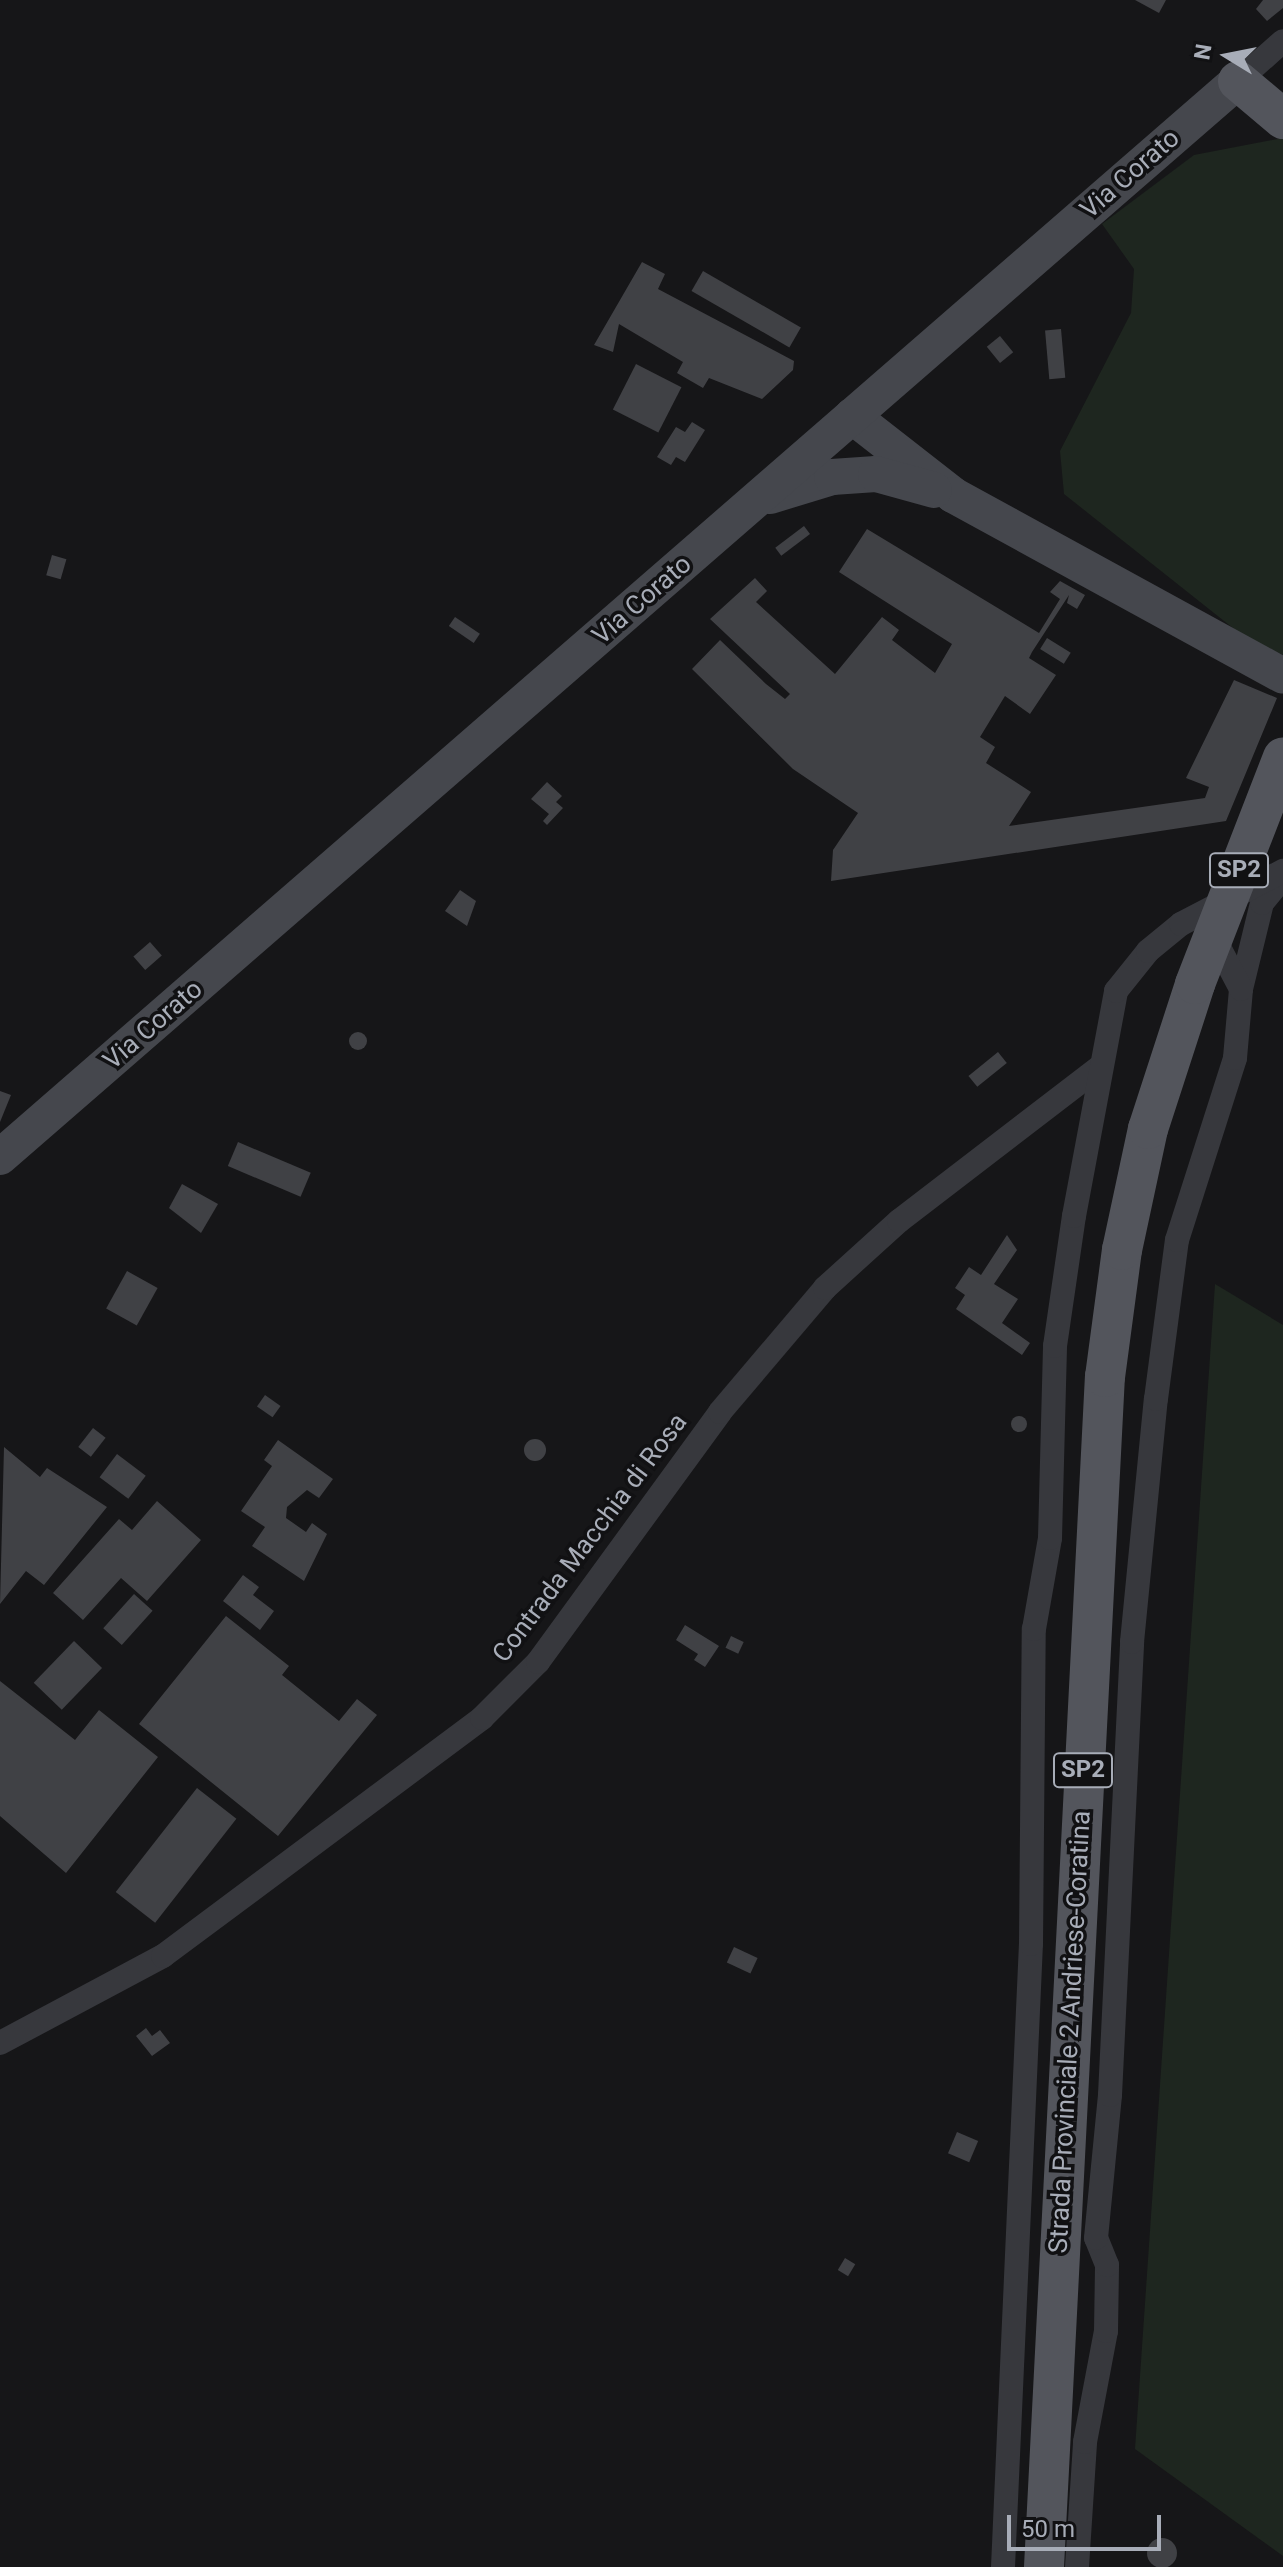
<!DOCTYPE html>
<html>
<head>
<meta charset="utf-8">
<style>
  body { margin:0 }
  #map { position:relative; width:1283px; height:2567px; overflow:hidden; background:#161618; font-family:Roboto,sans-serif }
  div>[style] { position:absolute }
  .green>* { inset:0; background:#1e261f }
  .building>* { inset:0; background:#404145; transform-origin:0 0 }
  .round { border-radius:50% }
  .minor>* { height:24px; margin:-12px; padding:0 12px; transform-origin:12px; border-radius:12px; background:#37383d }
  .secondary>* { height:36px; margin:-18px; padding:0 18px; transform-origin:18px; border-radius:18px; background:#45474d }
  .primary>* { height:40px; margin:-20px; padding:0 20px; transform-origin:20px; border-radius:20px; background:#53555c }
  .primary-bridge>* { height:40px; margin:-20px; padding:0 20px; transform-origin:20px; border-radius:20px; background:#53555c }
  span { translate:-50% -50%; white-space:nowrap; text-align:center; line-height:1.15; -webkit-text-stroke:7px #111113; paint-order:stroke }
  .shield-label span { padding:2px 6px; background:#111113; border:2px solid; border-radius:6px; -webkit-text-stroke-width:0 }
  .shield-label { font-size:24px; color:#a8adb8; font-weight:700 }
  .street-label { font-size:26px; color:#a8adb8 }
  .north { position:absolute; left:1187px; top:16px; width:80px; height:80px; -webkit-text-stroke:6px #111113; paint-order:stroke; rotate:280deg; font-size:22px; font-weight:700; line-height:32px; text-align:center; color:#a8adb8 }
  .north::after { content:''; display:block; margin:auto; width:28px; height:36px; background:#a8adb8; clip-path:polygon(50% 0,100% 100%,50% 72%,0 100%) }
  .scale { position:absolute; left:1007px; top:2515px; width:154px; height:36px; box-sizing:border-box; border:4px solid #a8adb8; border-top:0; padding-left:10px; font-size:24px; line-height:28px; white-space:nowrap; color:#a8adb8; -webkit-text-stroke:6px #111113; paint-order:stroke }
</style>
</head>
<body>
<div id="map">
  <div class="green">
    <i style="clip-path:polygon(1283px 138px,1283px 655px,1243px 636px,1064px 494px,1060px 451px,1131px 313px,1134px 269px,1102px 224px,1194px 155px)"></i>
    <i style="clip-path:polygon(1215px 1284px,1283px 1325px,1283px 2556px,1135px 2449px)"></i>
  </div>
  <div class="building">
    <i style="clip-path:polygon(1135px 0,1166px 0,1159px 13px)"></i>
    <i style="clip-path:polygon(1263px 0,1283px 0,1283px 8px,1267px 21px,1256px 9px)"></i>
    <i style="clip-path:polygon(642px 262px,665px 274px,658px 289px,794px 361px,793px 370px,762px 399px,709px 378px,703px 388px,677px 373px,683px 362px,619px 324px,613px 352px,594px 345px)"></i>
    <i style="left:703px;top:271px;width:113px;height:23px;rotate:30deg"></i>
    <i style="left:1061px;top:329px;width:49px;height:16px;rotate:85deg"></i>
    <i style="left:1000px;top:336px;width:21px;height:17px;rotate:51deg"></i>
    <i style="left:636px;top:364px;width:51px;height:51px;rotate:27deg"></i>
    <i style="clip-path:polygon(692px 422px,705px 430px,685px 462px,676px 457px,671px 465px,657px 457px,676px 427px,685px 432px)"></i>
    <i style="left:804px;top:526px;width:10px;height:36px;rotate:53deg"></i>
    <i style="clip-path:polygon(867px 529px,1039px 633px,1060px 599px,1050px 592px,1060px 581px,1085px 595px,1077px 609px,1067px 603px,1069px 595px,1032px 652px,1029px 658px,1056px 675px,1030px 714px,1005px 696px,980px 737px,995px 747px,986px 763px,1031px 792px,1009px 826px,1205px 798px,1209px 787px,1186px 778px,1234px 680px,1277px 698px,1226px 821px,831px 881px,833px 850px,858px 813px,793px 769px,692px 669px,720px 640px,766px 684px,785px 699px,790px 694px,710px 619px,755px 578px,767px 591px,756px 602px,835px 674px,882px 617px,899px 630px,892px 640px,935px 673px,952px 644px,839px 572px)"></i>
    <i style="left:52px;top:555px;width:15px;height:21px;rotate:16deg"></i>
    <i style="left:455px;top:617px;width:30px;height:11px;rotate:34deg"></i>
    <i style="left:1047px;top:638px;width:28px;height:13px;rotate:32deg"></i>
    <i style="clip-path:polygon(547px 782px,562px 796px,556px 802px,563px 808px,547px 825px,543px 821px,549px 814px,531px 799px)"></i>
    <i style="clip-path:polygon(460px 890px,476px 901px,467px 926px,445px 911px)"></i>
    <i style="left:150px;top:942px;width:18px;height:22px;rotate:49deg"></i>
    <i class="round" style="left:349px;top:1032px;width:18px;height:18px"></i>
    <i style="left:998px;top:1052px;width:14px;height:38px;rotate:51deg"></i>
    <i style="clip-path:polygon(0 1091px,11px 1095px,0 1122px)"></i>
    <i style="left:238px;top:1142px;width:79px;height:26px;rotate:23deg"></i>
    <i style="clip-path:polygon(182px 1184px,218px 1204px,201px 1233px,169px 1208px)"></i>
    <i style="clip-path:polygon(1007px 1235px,1017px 1250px,994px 1284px,1018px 1299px,1002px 1323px,1030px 1343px,1022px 1355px,956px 1309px,965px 1295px,955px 1288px,969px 1267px,981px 1275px)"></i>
    <i style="left:127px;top:1271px;width:35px;height:43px;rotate:29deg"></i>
    <i style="left:265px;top:1395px;width:19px;height:14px;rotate:35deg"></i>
    <i class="round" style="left:1011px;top:1416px;width:16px;height:16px"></i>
    <i style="left:93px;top:1428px;width:16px;height:24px;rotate:38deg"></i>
    <i class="round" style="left:524px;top:1439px;width:22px;height:22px"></i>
    <i style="clip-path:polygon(278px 1440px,333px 1479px,319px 1498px,307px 1490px,287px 1507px,286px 1518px,306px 1532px,312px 1523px,327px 1534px,304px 1581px,252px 1546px,265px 1527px,241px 1511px,272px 1466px,264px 1460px)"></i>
    <i style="clip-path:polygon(4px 1447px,40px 1477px,47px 1468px,107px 1507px,44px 1585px,26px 1571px,0 1604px)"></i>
    <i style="left:117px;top:1454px;width:36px;height:29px;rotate:37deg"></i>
    <i style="clip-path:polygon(157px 1501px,201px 1540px,147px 1601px,121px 1578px,83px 1620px,53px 1593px,119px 1519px,132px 1530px)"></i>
    <i style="clip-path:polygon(243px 1575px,259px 1587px,253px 1595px,274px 1611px,260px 1630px,223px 1601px)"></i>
    <i style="left:134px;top:1594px;width:25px;height:46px;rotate:42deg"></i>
    <i style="clip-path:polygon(226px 1616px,289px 1666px,282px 1675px,339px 1721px,357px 1699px,377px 1715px,278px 1836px,139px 1724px)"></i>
    <i style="clip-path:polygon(685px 1625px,719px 1646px,705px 1667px,694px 1660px,698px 1654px,676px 1640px)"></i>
    <i style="left:731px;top:1636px;width:14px;height:13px;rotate:25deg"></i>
    <i style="left:74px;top:1641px;width:39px;height:58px;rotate:44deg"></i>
    <i style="clip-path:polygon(0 1681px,75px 1740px,99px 1710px,158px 1757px,66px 1873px,0 1816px)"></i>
    <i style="left:197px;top:1788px;width:50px;height:132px;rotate:38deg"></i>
    <i style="left:734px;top:1947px;width:26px;height:17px;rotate:25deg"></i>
    <i style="clip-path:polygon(146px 2028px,152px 2036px,160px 2030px,170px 2043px,152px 2056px,136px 2036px)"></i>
    <i style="left:957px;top:2132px;width:23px;height:23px;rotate:23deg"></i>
    <i style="left:845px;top:2258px;width:12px;height:14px;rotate:31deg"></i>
    <i class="round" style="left:1147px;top:2538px;width:30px;height:30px"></i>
  </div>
  <div class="minor">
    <i style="left:1238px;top:81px;width:60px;rotate:-41.6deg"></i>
    <i style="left:1241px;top:989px;width:89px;rotate:-76.3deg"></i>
    <i style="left:1262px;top:903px;width:33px;rotate:-51deg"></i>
    <i style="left:0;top:2043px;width:185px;rotate:-28.1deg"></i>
    <i style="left:163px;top:1956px;width:398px;rotate:-36.7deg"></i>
    <i style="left:482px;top:1718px;width:79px;rotate:-45deg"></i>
    <i style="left:538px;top:1662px;width:309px;rotate:-53.9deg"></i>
    <i style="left:720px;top:1412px;width:162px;rotate:-49.7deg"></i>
    <i style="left:825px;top:1288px;width:100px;rotate:-42.2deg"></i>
    <i style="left:899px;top:1221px;width:255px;rotate:-37.5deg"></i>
    <i style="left:1003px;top:2567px;width:624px;rotate:-87.43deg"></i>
    <i style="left:1031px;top:1944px;width:315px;rotate:-89.5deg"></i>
    <i style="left:1034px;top:1629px;width:92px;rotate:-80deg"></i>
    <i style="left:1050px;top:1538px;width:192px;rotate:-88.5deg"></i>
    <i style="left:1055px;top:1346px;width:131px;rotate:-81.7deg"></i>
    <i style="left:1074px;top:1216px;width:229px;rotate:-79.4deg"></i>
    <i style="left:1116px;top:991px;width:51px;rotate:-51.3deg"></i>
    <i style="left:1148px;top:951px;width:43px;rotate:-39.3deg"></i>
    <i style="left:1181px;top:924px;width:115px;rotate:-27.5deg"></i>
    <i style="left:1077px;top:2567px;width:125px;rotate:-86.3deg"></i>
    <i style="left:1085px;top:2442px;width:113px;rotate:-79.3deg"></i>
    <i style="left:1106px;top:2331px;width:66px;rotate:-89.1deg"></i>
    <i style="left:1107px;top:2265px;width:29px;rotate:-112deg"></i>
    <i style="left:1096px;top:2238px;width:144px;rotate:-84.4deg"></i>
    <i style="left:1110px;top:2095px;width:454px;rotate:-87.2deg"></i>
    <i style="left:1132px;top:1642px;width:244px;rotate:-84.4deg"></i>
    <i style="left:1156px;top:1399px;width:160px;rotate:-82.5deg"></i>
    <i style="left:1177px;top:1240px;width:191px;rotate:-72.3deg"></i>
    <i style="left:1235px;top:1058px;width:69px;rotate:-85deg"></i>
    <i style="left:1241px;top:989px;width:64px;rotate:-117.8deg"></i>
  </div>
  <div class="secondary">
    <i style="left:852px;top:416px;width:128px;rotate:38deg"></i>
    <i style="left:953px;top:495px;width:376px;rotate:28.7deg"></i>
    <i style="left:770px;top:496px;width:65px;rotate:-17deg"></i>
    <i style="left:832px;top:477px;width:44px;rotate:-3.9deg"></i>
    <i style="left:876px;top:474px;width:60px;rotate:15.4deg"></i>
    <i style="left:0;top:1157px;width:1640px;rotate:-41deg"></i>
  </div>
  <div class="primary">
    <i style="left:1238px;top:81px;width:59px;rotate:40.2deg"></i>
    <i style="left:1044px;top:2567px;width:1192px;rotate:-87.07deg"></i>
    <i style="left:1105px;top:1377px;width:128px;rotate:-82.4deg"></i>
    <i style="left:1122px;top:1250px;width:124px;rotate:-77.9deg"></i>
    <i style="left:1148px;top:1129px;width:152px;rotate:-72deg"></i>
  </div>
  <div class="primary-bridge">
    <i style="left:1195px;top:984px;width:243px;rotate:-68.8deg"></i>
  </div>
  <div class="shield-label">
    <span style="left:1239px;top:870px">SP2</span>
    <span style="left:1083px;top:1770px">SP2</span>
  </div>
  <div class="street-label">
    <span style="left:1130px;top:174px;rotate:-41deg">Via Corato</span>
    <span style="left:642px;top:600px;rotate:-41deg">Via Corato</span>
    <span style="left:153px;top:1025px;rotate:-41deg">Via Corato</span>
    <span style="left:590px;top:1538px;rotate:-53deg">Contrada Macchia di Rosa</span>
    <span style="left:1070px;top:2032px;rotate:-87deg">Strada Provinciale 2 Andriese-Coratina</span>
  </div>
  <div class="north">N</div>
  <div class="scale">50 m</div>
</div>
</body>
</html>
